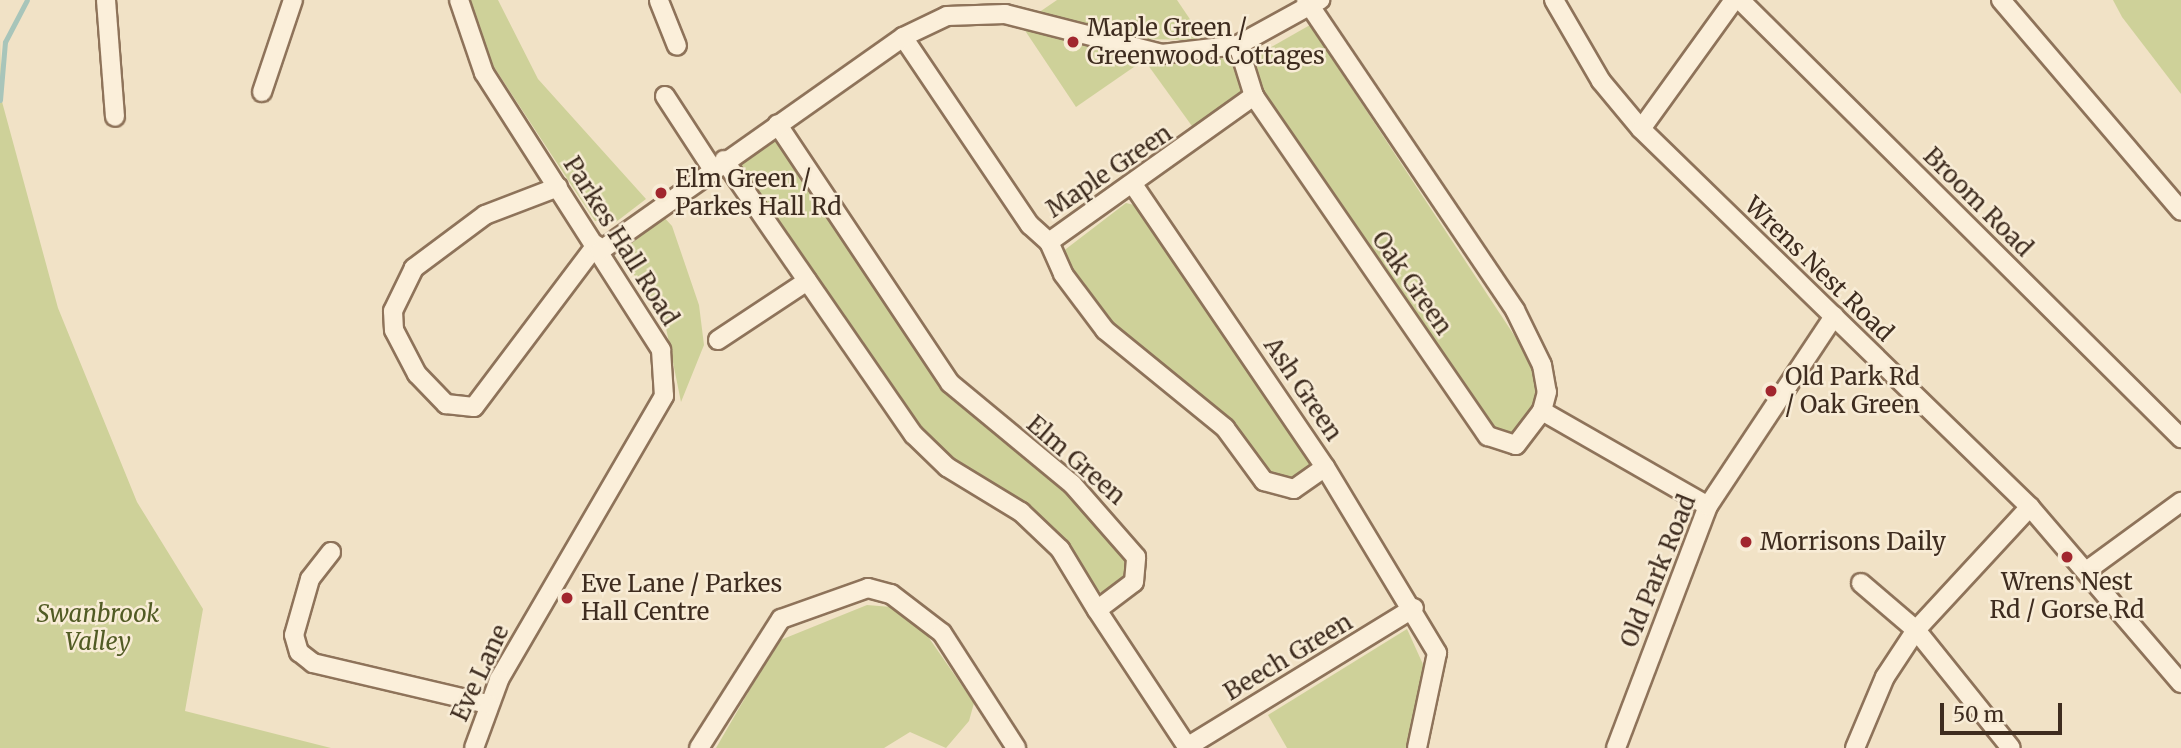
<!DOCTYPE html>
<html>
<head>
<meta charset="utf-8">
<style>
  body { margin:0 }
  #map { position:relative; width:2181px; height:748px; overflow:hidden; background:#f1e2c6; font-family:Merriweather,serif }
  div>[style] { position:absolute }
  .green>* { inset:0; background:#ced199 }
  .stream>* { height:5px; margin:-2.5px; padding:0 2.5px; transform-origin:2.5px; border-radius:2.5px; background:#a8c5ba }
  .roads { filter:drop-shadow(2px 0 #8e735a) drop-shadow(-2px 0 #8e735a) drop-shadow(0 2px #8e735a) drop-shadow(0 -2px #8e735a) }
  .minor>* { height:18px; margin:-9px; padding:0 9px; transform-origin:9px; border-radius:9px; background:#fbefda }
  .dots>* { width:19px; height:19px; translate:-50% -50%; box-sizing:border-box; border:4px solid #f8ecd6; border-radius:50% }
  span { translate:-50% -50%; white-space:nowrap; text-align:center; line-height:1.15; -webkit-text-stroke:5px #f8ecd6; paint-order:stroke }
  .poi-label { font-size:24px; color:#3e2c1f }
  .left { translate:0 -50%; text-align:left }
  .street-label { font-size:24px; color:#3e2c1f }
  .park-label { font-size:24px; color:#515b24; font-style:italic }
  .scale { position:absolute; left:1940px; top:703px; width:122px; height:32px; box-sizing:border-box; border:4px solid #3e2c1f; border-top:0; padding-left:9px; font-size:21px; line-height:24px; white-space:nowrap; color:#3e2c1f; -webkit-text-stroke:5px #f8ecd6; paint-order:stroke }
</style>
</head>
<body>
<div id="map">
  <div class="green">
    <i style="clip-path:polygon(467px 0,498px 0,538px 79px,646px 199px,616px 222px,595px 221px,492px 64px)"></i>
    <i style="clip-path:polygon(1057px 0,1177px 0,1204px 40px,1136px 39px,1038px 13px)"></i>
    <i style="clip-path:polygon(2113px 0,2181px 0,2181px 94px,2122px 17px)"></i>
    <i style="clip-path:polygon(1310px 25px,1535px 367px,1539px 404px,1520px 432px,1495px 434px,1265px 103px,1255px 72px,1259px 54px)"></i>
    <i style="clip-path:polygon(1024px 29px,1144px 60px,1076px 107px)"></i>
    <i style="clip-path:polygon(0 37px,1px 98px,58px 308px,137px 502px,203px 609px,185px 711px,331px 748px,0 748px)"></i>
    <i style="clip-path:polygon(1232px 58px,1247px 99px,1197px 133px,1145px 61px)"></i>
    <i style="clip-path:polygon(774px 136px,954px 400px,1088px 504px,1130px 559px,1120px 585px,1103px 593px,1093px 588px,1064px 542px,959px 469px,920px 433px,737px 160px)"></i>
    <i style="clip-path:polygon(1126px 203px,1134px 205px,1315px 468px,1295px 482px,1271px 477px,1227px 418px,1111px 324px,1071px 276px,1062px 252px)"></i>
    <i style="clip-path:polygon(661px 214px,672px 226px,699px 305px,704px 345px,681px 402px,664px 318px,626px 263px,624px 243px)"></i>
    <i style="clip-path:polygon(867px 605px,891px 607px,920px 625px,974px 703px,969px 721px,946px 748px,910px 732px,884px 748px,716px 748px,778px 641px)"></i>
    <i style="clip-path:polygon(1407px 629px,1426px 671px,1410px 748px,1287px 748px,1268px 715px)"></i>
  </div>
  <div class="stream">
    <i style="left:0;top:100px;width:58px;rotate:-85.1deg"></i>
    <i style="left:5px;top:42px;width:47px;rotate:-62.4deg"></i>
  </div>
  <div class="roads">
    <div class="minor">
      <i style="left:106px;top:0;width:117px;rotate:85.6deg"></i>
      <i style="left:459px;top:0;width:77px;rotate:71.1deg"></i>
      <i style="left:484px;top:73px;width:329px;rotate:57.4deg"></i>
      <i style="left:661px;top:350px;width:46px;rotate:86.3deg"></i>
      <i style="left:664px;top:396px;width:328px;rotate:120.2deg"></i>
      <i style="left:499px;top:680px;width:72px;rotate:110.2deg"></i>
      <i style="left:1306px;top:0;width:374px;rotate:56deg"></i>
      <i style="left:1515px;top:310px;width:61px;rotate:63.9deg"></i>
      <i style="left:1542px;top:365px;width:27px;rotate:80deg"></i>
      <i style="left:1547px;top:392px;width:20px;rotate:105deg"></i>
      <i style="left:1542px;top:411px;width:191px;rotate:29.8deg"></i>
      <i style="left:1554px;top:0;width:94px;rotate:59.9deg"></i>
      <i style="left:1601px;top:81px;width:62px;rotate:50.2deg"></i>
      <i style="left:1641px;top:129px;width:542px;rotate:44.18deg"></i>
      <i style="left:2030px;top:507px;width:232px;rotate:49.4deg"></i>
      <i style="left:1740px;top:0;width:622px;rotate:44.8deg"></i>
      <i style="left:2001px;top:0;width:277px;rotate:49.5deg"></i>
      <i style="left:659px;top:1px;width:48px;rotate:68.2deg"></i>
      <i style="left:903px;top:37px;width:227px;rotate:56deg"></i>
      <i style="left:1030px;top:225px;width:25px;rotate:42deg"></i>
      <i style="left:1049px;top:242px;width:252px;rotate:-35.5deg"></i>
      <i style="left:1254px;top:96px;width:53px;rotate:-107.4deg"></i>
      <i style="left:262px;top:92px;width:97px;rotate:-71.4deg"></i>
      <i style="left:665px;top:96px;width:86px;rotate:56.9deg"></i>
      <i style="left:1254px;top:96px;width:413px;rotate:55.5deg"></i>
      <i style="left:1488px;top:436px;width:29px;rotate:18deg"></i>
      <i style="left:1516px;top:445px;width:43px;rotate:-52.6deg"></i>
      <i style="left:1641px;top:129px;width:159px;rotate:-54.2deg"></i>
      <i style="left:724px;top:160px;width:334px;rotate:55.4deg"></i>
      <i style="left:914px;top:435px;width:46px;rotate:44.1deg"></i>
      <i style="left:947px;top:467px;width:87px;rotate:31.3deg"></i>
      <i style="left:1021px;top:512px;width:54px;rotate:43.5deg"></i>
      <i style="left:1060px;top:549px;width:71px;rotate:58.8deg"></i>
      <i style="left:1097px;top:610px;width:46px;rotate:-37.1deg"></i>
      <i style="left:1134px;top:582px;width:25px;rotate:-85deg"></i>
      <i style="left:1136px;top:557px;width:97px;rotate:-131.2deg"></i>
      <i style="left:1072px;top:484px;width:158px;rotate:-140.4deg"></i>
      <i style="left:950px;top:383px;width:311px;rotate:-123.7deg"></i>
      <i style="left:558px;top:187px;width:78px;rotate:159deg"></i>
      <i style="left:485px;top:215px;width:89px;rotate:143.3deg"></i>
      <i style="left:414px;top:268px;width:48px;rotate:116deg"></i>
      <i style="left:393px;top:311px;width:19px;rotate:87deg"></i>
      <i style="left:394px;top:330px;width:50px;rotate:62.4deg"></i>
      <i style="left:417px;top:374px;width:42px;rotate:46deg"></i>
      <i style="left:446px;top:404px;width:28px;rotate:6deg"></i>
      <i style="left:474px;top:407px;width:203px;rotate:-53deg"></i>
      <i style="left:1049px;top:242px;width:35px;rotate:66deg"></i>
      <i style="left:1063px;top:274px;width:70px;rotate:53.1deg"></i>
      <i style="left:1105px;top:330px;width:155px;rotate:39.2deg"></i>
      <i style="left:1225px;top:428px;width:66px;rotate:53.7deg"></i>
      <i style="left:1264px;top:481px;width:31px;rotate:15deg"></i>
      <i style="left:1294px;top:489px;width:38px;rotate:-35deg"></i>
      <i style="left:1325px;top:467px;width:340px;rotate:-124.2deg"></i>
      <i style="left:600px;top:251px;width:371px;rotate:-35.2deg"></i>
      <i style="left:903px;top:37px;width:49px;rotate:-25.5deg"></i>
      <i style="left:947px;top:16px;width:58px;rotate:-2deg"></i>
      <i style="left:1005px;top:14px;width:162px;rotate:14.3deg"></i>
      <i style="left:1162px;top:54px;width:77px;rotate:-6.8deg"></i>
      <i style="left:1238px;top:45px;width:94px;rotate:-28.8deg"></i>
      <i style="left:718px;top:340px;width:107px;rotate:-33.5deg"></i>
      <i style="left:1325px;top:467px;width:217px;rotate:58.9deg"></i>
      <i style="left:1437px;top:653px;width:97px;rotate:101.9deg"></i>
      <i style="left:331px;top:552px;width:34px;rotate:128deg"></i>
      <i style="left:310px;top:579px;width:58px;rotate:105.9deg"></i>
      <i style="left:294px;top:635px;width:18px;rotate:74deg"></i>
      <i style="left:299px;top:652px;width:18px;rotate:38deg"></i>
      <i style="left:313px;top:663px;width:180px;rotate:13.2deg"></i>
      <i style="left:2089px;top:569px;width:114px;rotate:-36.1deg"></i>
      <i style="left:1861px;top:583px;width:72px;rotate:40.5deg"></i>
      <i style="left:1916px;top:630px;width:151px;rotate:51.2deg"></i>
      <i style="left:1097px;top:610px;width:165px;rotate:56.6deg"></i>
      <i style="left:1187px;top:747px;width:266px;rotate:-31.5deg"></i>
      <i style="left:699px;top:748px;width:153px;rotate:-57.6deg"></i>
      <i style="left:781px;top:619px;width:92px;rotate:-19.6deg"></i>
      <i style="left:868px;top:588px;width:24px;rotate:15deg"></i>
      <i style="left:891px;top:594px;width:64px;rotate:37.4deg"></i>
      <i style="left:942px;top:633px;width:137px;rotate:57.2deg"></i>
      <i style="left:1616px;top:748px;width:259px;rotate:-69.2deg"></i>
      <i style="left:1708px;top:506px;width:228px;rotate:-56.4deg"></i>
      <i style="left:1855px;top:748px;width:77px;rotate:-67.1deg"></i>
      <i style="left:1885px;top:677px;width:56px;rotate:-56.6deg"></i>
      <i style="left:1916px;top:630px;width:168px;rotate:-47.2deg"></i>
    </div>
  </div>
  <div class="dots">
    <i style="left:1073px;top:42px;background:#a1262e"></i>
    <i style="left:661px;top:193px;background:#a1262e"></i>
    <i style="left:1771px;top:391px;background:#a1262e"></i>
    <i style="left:1746px;top:542px;background:#a1262e"></i>
    <i style="left:2067px;top:557px;background:#a1262e"></i>
    <i style="left:567px;top:598px;background:#a1262e"></i>
  </div>
  <div class="poi-label">
    <span class="left" style="left:1087px;top:42px">Maple Green /<br>Greenwood Cottages</span>
    <span class="left" style="left:675px;top:193px">Elm Green /<br>Parkes Hall Rd</span>
    <span class="left" style="left:1785px;top:391px">Old Park Rd<br>/ Oak Green</span>
    <span class="left" style="left:1760px;top:542px">Morrisons Daily</span>
    <span style="left:2067px;top:596px">Wrens Nest<br>Rd / Gorse Rd</span>
    <span class="left" style="left:581px;top:598px">Eve Lane / Parkes<br>Hall Centre</span>
  </div>
  <div class="street-label">
    <span style="left:1109px;top:171px;rotate:-34deg">Maple Green</span>
    <span style="left:1978px;top:202px;rotate:45deg">Broom Road</span>
    <span style="left:621px;top:241px;rotate:58deg">Parkes Hall Road</span>
    <span style="left:1819px;top:269px;rotate:44deg">Wrens Nest Road</span>
    <span style="left:1412px;top:283px;rotate:55deg">Oak Green</span>
    <span style="left:1303px;top:389px;rotate:56deg">Ash Green</span>
    <span style="left:1076px;top:460px;rotate:41deg">Elm Green</span>
    <span style="left:1658px;top:571px;rotate:-68deg">Old Park Road</span>
    <span style="left:1288px;top:657px;rotate:-31deg">Beech Green</span>
    <span style="left:480px;top:673px;rotate:-65deg">Eve Lane</span>
  </div>
  <div class="park-label">
    <span style="left:98px;top:628px">Swanbrook<br>Valley</span>
  </div>
  <div class="scale">50 m</div>
</div>
</body>
</html>
